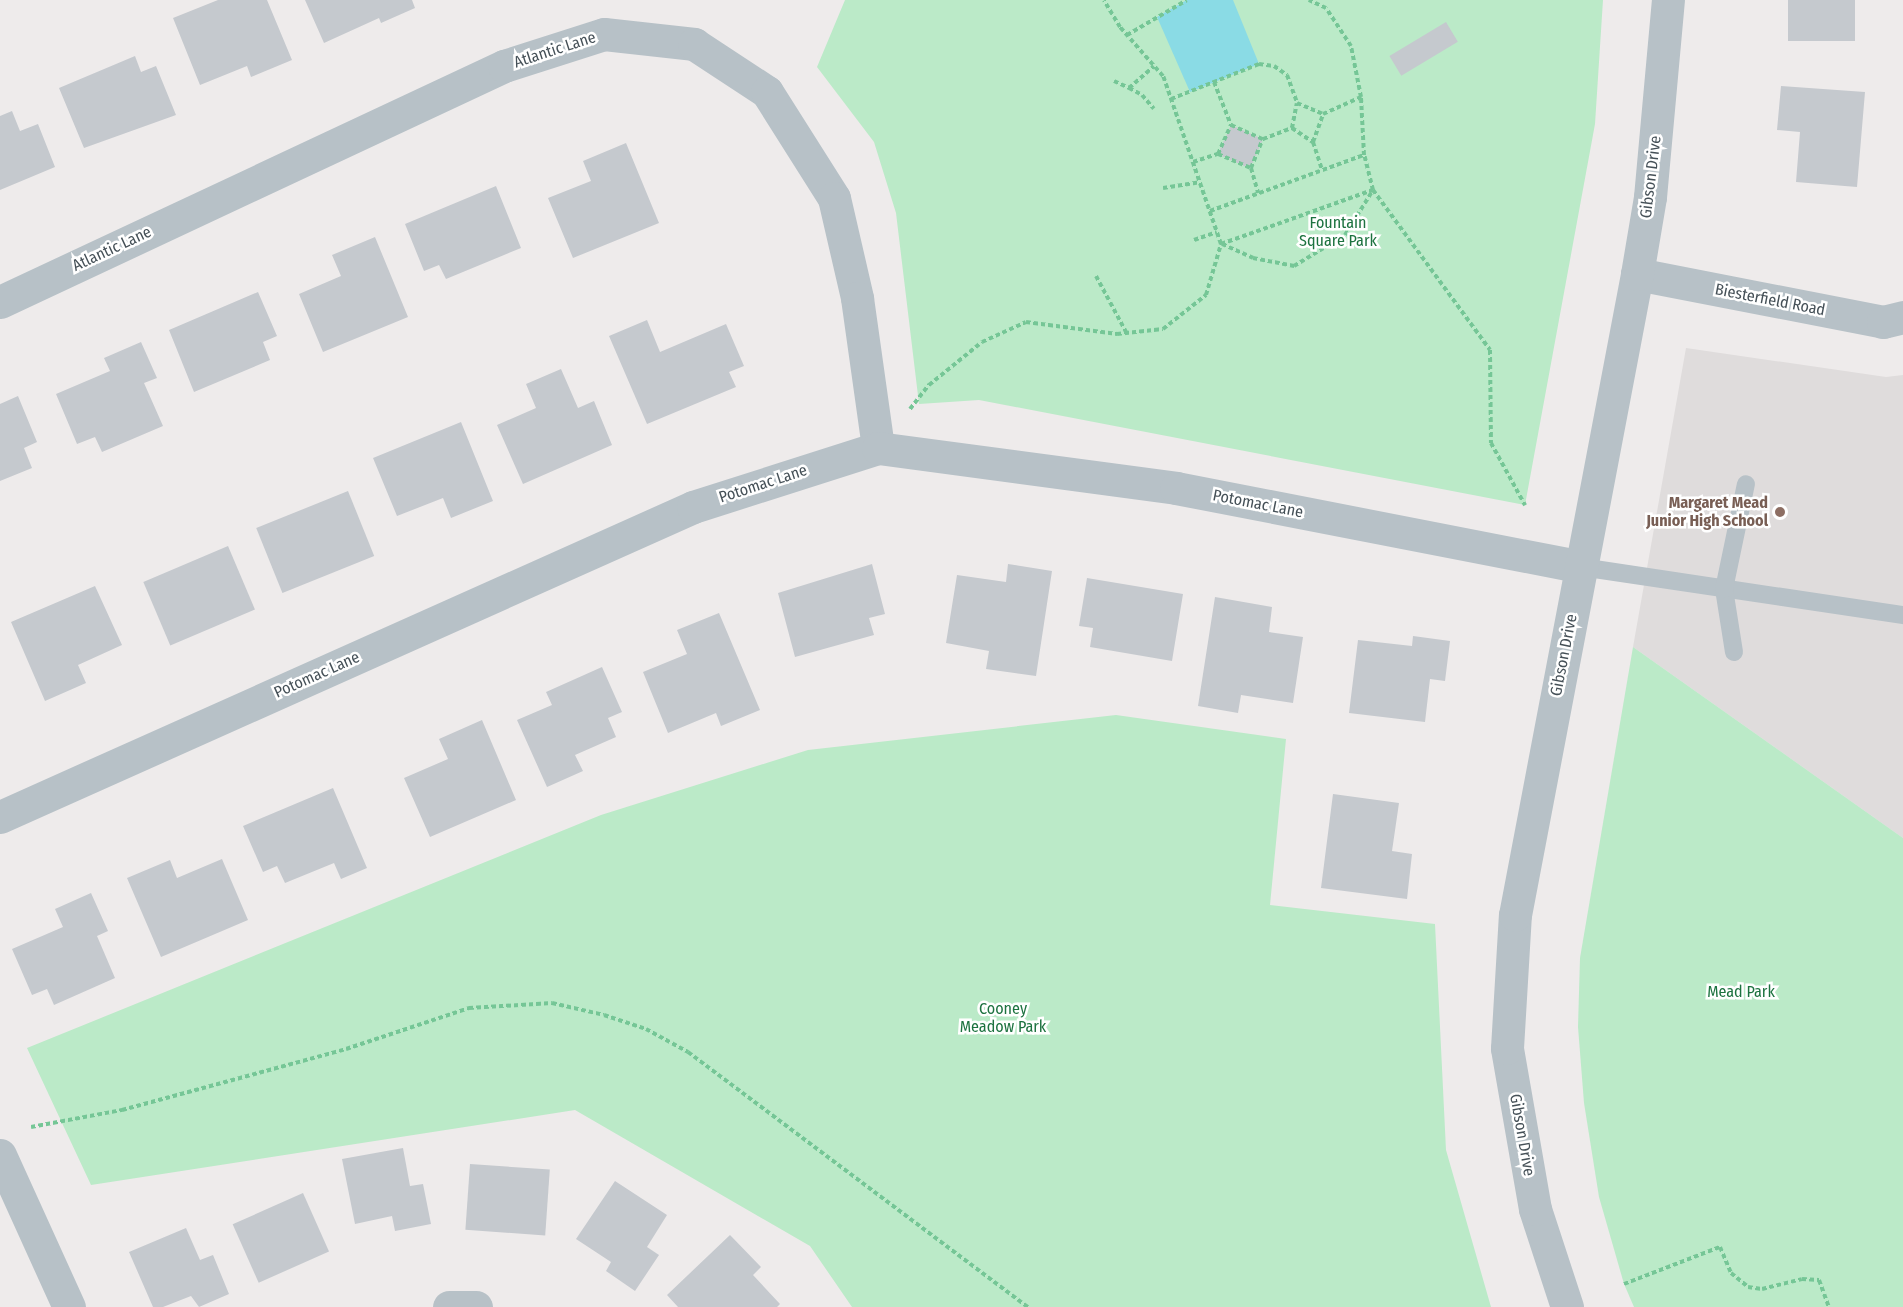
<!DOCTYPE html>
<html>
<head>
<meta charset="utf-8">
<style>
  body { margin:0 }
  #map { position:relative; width:1903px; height:1307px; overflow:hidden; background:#eeebeb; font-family:"Fira Sans Condensed",sans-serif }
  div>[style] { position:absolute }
  .education>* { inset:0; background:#dfdcdc }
  .green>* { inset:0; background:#bbeac8 }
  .water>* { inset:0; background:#8adbe5 }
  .building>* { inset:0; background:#c5c9ce; transform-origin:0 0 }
  .path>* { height:4px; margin-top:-2px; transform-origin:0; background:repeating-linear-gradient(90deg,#75c696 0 4.5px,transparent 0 7.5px) }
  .lane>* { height:18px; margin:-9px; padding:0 9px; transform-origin:9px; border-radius:9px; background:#b7c1c7 }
  .street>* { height:33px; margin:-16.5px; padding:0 16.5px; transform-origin:16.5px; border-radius:16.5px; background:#b7c1c7 }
  .dots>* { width:16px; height:16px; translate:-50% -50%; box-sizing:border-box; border:3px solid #fff; border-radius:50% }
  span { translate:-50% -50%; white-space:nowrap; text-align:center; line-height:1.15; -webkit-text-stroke:5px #fff; paint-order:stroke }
  .street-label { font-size:16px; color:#455057 }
  .park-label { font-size:16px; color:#1c723f }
  .education-label { font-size:16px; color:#785e54; font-weight:700 }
  .right { translate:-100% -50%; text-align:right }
</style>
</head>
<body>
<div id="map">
  <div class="education">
    <i style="clip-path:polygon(1686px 348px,1886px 377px,1903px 375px,1903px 838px,1633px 647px)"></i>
  </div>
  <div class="green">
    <i style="clip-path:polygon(845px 0,1603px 0,1595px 124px,1525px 505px,979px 400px,919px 404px,896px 213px,874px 142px,817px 67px)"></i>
    <i style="clip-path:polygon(1633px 647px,1903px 838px,1903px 1307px,1634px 1307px,1624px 1284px,1599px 1197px,1584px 1103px,1578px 1027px,1580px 958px)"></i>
    <i style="clip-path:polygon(1116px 715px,1286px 739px,1270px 905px,1435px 924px,1446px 1150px,1491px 1307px,852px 1307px,810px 1246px,575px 1110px,91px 1185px,27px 1048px,601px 815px,808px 750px)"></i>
  </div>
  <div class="water">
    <i style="clip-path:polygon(1187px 0,1233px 0,1259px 64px,1190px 92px,1157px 17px)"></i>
  </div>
  <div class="building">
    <i style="clip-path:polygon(218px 0,267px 0,292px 60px,251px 77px,247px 66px,200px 85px,173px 18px)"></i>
    <i style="clip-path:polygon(305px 0,412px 0,415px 8px,381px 23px,379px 18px,324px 43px)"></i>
    <i style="left:1788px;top:0;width:67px;height:41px"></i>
    <i style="left:1446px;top:22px;width:23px;height:66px;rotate:59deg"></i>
    <i style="clip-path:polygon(135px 56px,141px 72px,156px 66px,176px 115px,84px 148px,59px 88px)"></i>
    <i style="clip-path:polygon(1781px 86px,1865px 92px,1857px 187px,1796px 182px,1800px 132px,1777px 130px)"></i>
    <i style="clip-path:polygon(12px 111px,20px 131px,38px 124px,55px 167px,0 190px,0 116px)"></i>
    <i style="left:1231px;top:125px;width:35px;height:32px;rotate:24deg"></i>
    <i style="clip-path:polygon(626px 143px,659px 223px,573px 258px,548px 198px,591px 181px,583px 161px)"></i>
    <i style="clip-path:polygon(496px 186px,521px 248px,446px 279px,439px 265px,424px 271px,405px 224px)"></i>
    <i style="clip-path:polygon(375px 237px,408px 317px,323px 352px,299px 294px,341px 276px,332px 255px)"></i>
    <i style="clip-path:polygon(258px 292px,277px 336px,263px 342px,270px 360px,194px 392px,169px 330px)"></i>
    <i style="clip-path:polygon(647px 320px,660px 352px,726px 324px,744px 366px,729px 372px,736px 387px,647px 424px,609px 336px)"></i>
    <i style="clip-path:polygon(141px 342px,157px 378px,144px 383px,163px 426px,102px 452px,95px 437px,77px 444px,56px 394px,110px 371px,104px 358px)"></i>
    <i style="clip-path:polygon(561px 369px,578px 408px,594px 401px,612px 445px,523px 484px,497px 425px,536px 408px,526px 384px)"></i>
    <i style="clip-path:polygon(18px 396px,37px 442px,24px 448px,32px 468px,0 481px,0 404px)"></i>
    <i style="clip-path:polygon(461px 422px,493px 501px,451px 518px,443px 498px,397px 516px,373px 458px)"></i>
    <i style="left:348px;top:491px;width:70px;height:99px;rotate:68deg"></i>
    <i style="left:228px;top:546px;width:69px;height:92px;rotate:67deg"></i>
    <i style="clip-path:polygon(872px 564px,885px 614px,869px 618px,874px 635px,795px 657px,778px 593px)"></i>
    <i style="clip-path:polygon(1008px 564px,1052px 571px,1036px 676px,986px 669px,989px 651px,946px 643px,957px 575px,1006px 582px)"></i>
    <i style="clip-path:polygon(1087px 578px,1183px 594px,1172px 661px,1090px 647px,1093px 628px,1079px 626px)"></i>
    <i style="clip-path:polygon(95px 586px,122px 645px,78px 665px,86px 683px,45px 701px,11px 622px)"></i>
    <i style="clip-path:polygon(1215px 597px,1272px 607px,1269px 632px,1303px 637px,1293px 703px,1241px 695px,1238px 713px,1198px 706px)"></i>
    <i style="clip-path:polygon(719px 613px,760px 710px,721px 726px,716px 713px,668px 733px,643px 672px,687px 654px,677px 630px)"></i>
    <i style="clip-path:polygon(1413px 636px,1450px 641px,1445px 681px,1430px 679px,1425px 722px,1349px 713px,1358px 640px,1412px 646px)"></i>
    <i style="clip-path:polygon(602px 667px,622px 712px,608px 718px,616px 737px,575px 755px,583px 771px,547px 787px,517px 720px,552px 705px,546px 692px)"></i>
    <i style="clip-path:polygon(482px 720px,516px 800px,430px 837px,404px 778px,448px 759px,439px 739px)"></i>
    <i style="clip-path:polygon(333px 788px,367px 868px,341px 879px,334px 863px,285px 883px,277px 866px,263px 872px,243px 826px)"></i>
    <i style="clip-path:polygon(1333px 794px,1399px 803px,1392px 851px,1412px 854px,1407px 899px,1321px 888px)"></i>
    <i style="clip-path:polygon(222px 859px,248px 920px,161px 957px,127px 878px,170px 860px,177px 878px)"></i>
    <i style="clip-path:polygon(91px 893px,108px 931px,97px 936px,115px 978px,54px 1005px,47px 989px,32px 995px,12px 949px,63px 927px,55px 909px)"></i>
    <i style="clip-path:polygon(403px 1148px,410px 1186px,423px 1184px,431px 1224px,395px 1231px,392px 1216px,355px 1224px,342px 1159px)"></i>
    <i style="left:470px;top:1164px;width:80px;height:66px;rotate:4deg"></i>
    <i style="clip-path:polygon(615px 1181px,667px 1215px,647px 1247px,659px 1255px,635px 1291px,606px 1271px,611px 1262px,576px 1239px)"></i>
    <i style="left:303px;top:1193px;width:64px;height:77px;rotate:66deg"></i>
    <i style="clip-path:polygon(186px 1228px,200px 1260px,213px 1255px,229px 1294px,199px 1307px,191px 1296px,163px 1307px,153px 1307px,129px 1252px)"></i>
    <i style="clip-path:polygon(730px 1235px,761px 1267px,753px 1275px,780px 1304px,777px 1307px,678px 1307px,667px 1295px)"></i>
  </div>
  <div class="path">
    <i style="left:1127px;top:35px;width:69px;rotate:-30.3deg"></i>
    <i style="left:1114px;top:81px;width:17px;rotate:25deg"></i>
    <i style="left:1129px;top:88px;width:33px;rotate:-41deg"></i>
    <i style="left:1214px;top:82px;width:46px;rotate:68.4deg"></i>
    <i style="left:1129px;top:88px;width:15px;rotate:28deg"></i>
    <i style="left:1142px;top:95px;width:18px;rotate:49deg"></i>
    <i style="left:1171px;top:99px;width:95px;rotate:-21.7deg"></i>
    <i style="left:1259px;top:64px;width:15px;rotate:8deg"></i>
    <i style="left:1274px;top:66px;width:16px;rotate:35deg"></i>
    <i style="left:1287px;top:75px;width:30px;rotate:70deg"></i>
    <i style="left:1292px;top:128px;width:25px;rotate:-79deg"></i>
    <i style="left:1297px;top:103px;width:28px;rotate:23deg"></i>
    <i style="left:1313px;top:142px;width:29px;rotate:72deg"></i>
    <i style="left:1218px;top:154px;width:32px;rotate:-66deg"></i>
    <i style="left:1231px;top:125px;width:35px;rotate:24deg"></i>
    <i style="left:1193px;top:162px;width:26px;rotate:-18deg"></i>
    <i style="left:1218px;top:154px;width:36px;rotate:23deg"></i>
    <i style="left:1251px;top:168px;width:31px;rotate:-68deg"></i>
    <i style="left:1263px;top:139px;width:31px;rotate:-21deg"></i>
    <i style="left:1292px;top:128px;width:25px;rotate:34deg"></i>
    <i style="left:1313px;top:142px;width:30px;rotate:-70deg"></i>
    <i style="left:1323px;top:114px;width:42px;rotate:-24.1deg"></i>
    <i style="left:1251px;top:168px;width:26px;rotate:74deg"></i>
    <i style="left:1163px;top:188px;width:37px;rotate:-9deg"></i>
    <i style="left:1210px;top:211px;width:164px;rotate:-20deg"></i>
    <i style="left:1194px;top:240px;width:24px;rotate:-19deg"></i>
    <i style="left:1221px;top:244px;width:161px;rotate:-19.6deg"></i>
    <i style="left:1373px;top:190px;width:198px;rotate:53.8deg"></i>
    <i style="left:1490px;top:350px;width:93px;rotate:89.4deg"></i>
    <i style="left:1491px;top:443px;width:71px;rotate:61.3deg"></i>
    <i style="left:1222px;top:244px;width:34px;rotate:24deg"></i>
    <i style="left:1253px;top:258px;width:42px;rotate:11deg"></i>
    <i style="left:1294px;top:266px;width:60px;rotate:-31.3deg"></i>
    <i style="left:1345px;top:235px;width:53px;rotate:-58.1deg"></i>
    <i style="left:1373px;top:190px;width:36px;rotate:-104deg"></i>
    <i style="left:1364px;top:155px;width:58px;rotate:-93deg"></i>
    <i style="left:1361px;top:97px;width:52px;rotate:-101.1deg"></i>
    <i style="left:1351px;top:46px;width:45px;rotate:-123.3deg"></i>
    <i style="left:1326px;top:8px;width:19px;rotate:-155deg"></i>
    <i style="left:1096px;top:276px;width:64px;rotate:61.8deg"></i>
    <i style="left:910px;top:409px;width:31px;rotate:-52deg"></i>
    <i style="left:929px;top:385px;width:68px;rotate:-39.1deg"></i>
    <i style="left:982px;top:342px;width:48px;rotate:-24.4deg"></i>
    <i style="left:1026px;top:322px;width:92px;rotate:7.5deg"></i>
    <i style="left:1117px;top:334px;width:46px;rotate:-6.2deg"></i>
    <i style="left:1163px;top:329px;width:55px;rotate:-38.3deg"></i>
    <i style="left:1206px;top:295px;width:53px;rotate:-73.6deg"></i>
    <i style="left:1221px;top:244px;width:178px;rotate:-109deg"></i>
    <i style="left:1163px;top:76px;width:65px;rotate:-131.3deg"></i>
    <i style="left:1120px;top:27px;width:31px;rotate:-121deg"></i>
    <i style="left:31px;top:1127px;width:93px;rotate:-10.6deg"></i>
    <i style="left:122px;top:1110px;width:232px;rotate:-15.2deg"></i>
    <i style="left:346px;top:1049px;width:130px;rotate:-18.4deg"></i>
    <i style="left:469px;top:1008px;width:83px;rotate:-3.4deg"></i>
    <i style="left:552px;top:1003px;width:53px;rotate:13deg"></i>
    <i style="left:604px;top:1015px;width:44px;rotate:18.4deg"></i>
    <i style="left:646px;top:1029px;width:48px;rotate:28.7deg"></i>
    <i style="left:688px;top:1052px;width:425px;rotate:36.9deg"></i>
    <i style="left:1624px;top:1284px;width:103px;rotate:-21.1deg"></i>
    <i style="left:1720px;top:1247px;width:28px;rotate:67deg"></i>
    <i style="left:1731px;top:1273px;width:22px;rotate:39deg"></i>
    <i style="left:1748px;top:1287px;width:14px;rotate:8deg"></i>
    <i style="left:1762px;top:1289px;width:41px;rotate:-14deg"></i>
    <i style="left:1802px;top:1279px;width:17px;rotate:3deg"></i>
    <i style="left:1819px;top:1280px;width:29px;rotate:70deg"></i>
  </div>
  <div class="lane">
    <i style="left:1581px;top:567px;width:326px;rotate:8.5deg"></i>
    <i style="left:1734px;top:652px;width:64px;rotate:-99deg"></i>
    <i style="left:1724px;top:589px;width:107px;rotate:-78.2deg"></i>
  </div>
  <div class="street">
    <i style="left:1637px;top:274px;width:251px;rotate:11deg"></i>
    <i style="left:1883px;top:322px;width:21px;rotate:-14deg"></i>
    <i style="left:0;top:302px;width:557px;rotate:-25.09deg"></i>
    <i style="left:504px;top:66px;width:105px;rotate:-17.7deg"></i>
    <i style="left:604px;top:34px;width:91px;rotate:6.3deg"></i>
    <i style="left:694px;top:44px;width:87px;rotate:33.3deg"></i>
    <i style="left:767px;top:92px;width:125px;rotate:57.7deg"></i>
    <i style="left:834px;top:198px;width:103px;rotate:77deg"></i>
    <i style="left:857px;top:298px;width:151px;rotate:82deg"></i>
    <i style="left:0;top:817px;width:759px;rotate:-24.1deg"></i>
    <i style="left:693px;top:507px;width:194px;rotate:-17.7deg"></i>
    <i style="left:878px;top:448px;width:301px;rotate:7.6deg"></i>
    <i style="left:1176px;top:488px;width:413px;rotate:11deg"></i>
    <i style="left:0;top:1155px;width:167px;rotate:65.6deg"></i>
    <i style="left:449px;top:1307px;width:27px"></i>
    <i style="left:1567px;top:1307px;width:103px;rotate:-108.1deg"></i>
    <i style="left:1535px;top:1209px;width:163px;rotate:-99.9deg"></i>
    <i style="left:1507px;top:1048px;width:133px;rotate:-86.6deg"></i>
    <i style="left:1515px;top:915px;width:653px;rotate:-79.22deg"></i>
    <i style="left:1637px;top:274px;width:78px;rotate:-80.4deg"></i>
    <i style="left:1650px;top:197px;width:198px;rotate:-84.8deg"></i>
  </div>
  <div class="dots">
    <i style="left:1780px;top:512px;background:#8d6e63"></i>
  </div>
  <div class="street-label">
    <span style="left:555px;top:50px;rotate:-18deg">Atlantic Lane</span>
    <span style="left:1651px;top:177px;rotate:-83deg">Gibson Drive</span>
    <span style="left:112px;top:249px;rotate:-25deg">Atlantic Lane</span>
    <span style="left:1770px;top:300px;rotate:11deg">Biesterfield Road</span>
    <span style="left:763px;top:484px;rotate:-18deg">Potomac Lane</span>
    <span style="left:1258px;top:504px;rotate:11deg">Potomac Lane</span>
    <span style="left:1564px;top:655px;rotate:-79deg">Gibson Drive</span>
    <span style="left:317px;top:675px;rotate:-24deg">Potomac Lane</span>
    <span style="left:1522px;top:1135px;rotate:80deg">Gibson Drive</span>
  </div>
  <div class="park-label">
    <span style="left:1338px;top:232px">Fountain<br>Square Park</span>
    <span style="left:1741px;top:992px">Mead Park</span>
    <span style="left:1003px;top:1018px">Cooney<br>Meadow Park</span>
  </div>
  <div class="education-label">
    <span class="right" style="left:1768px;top:512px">Margaret Mead<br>Junior High School</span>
  </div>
</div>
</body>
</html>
